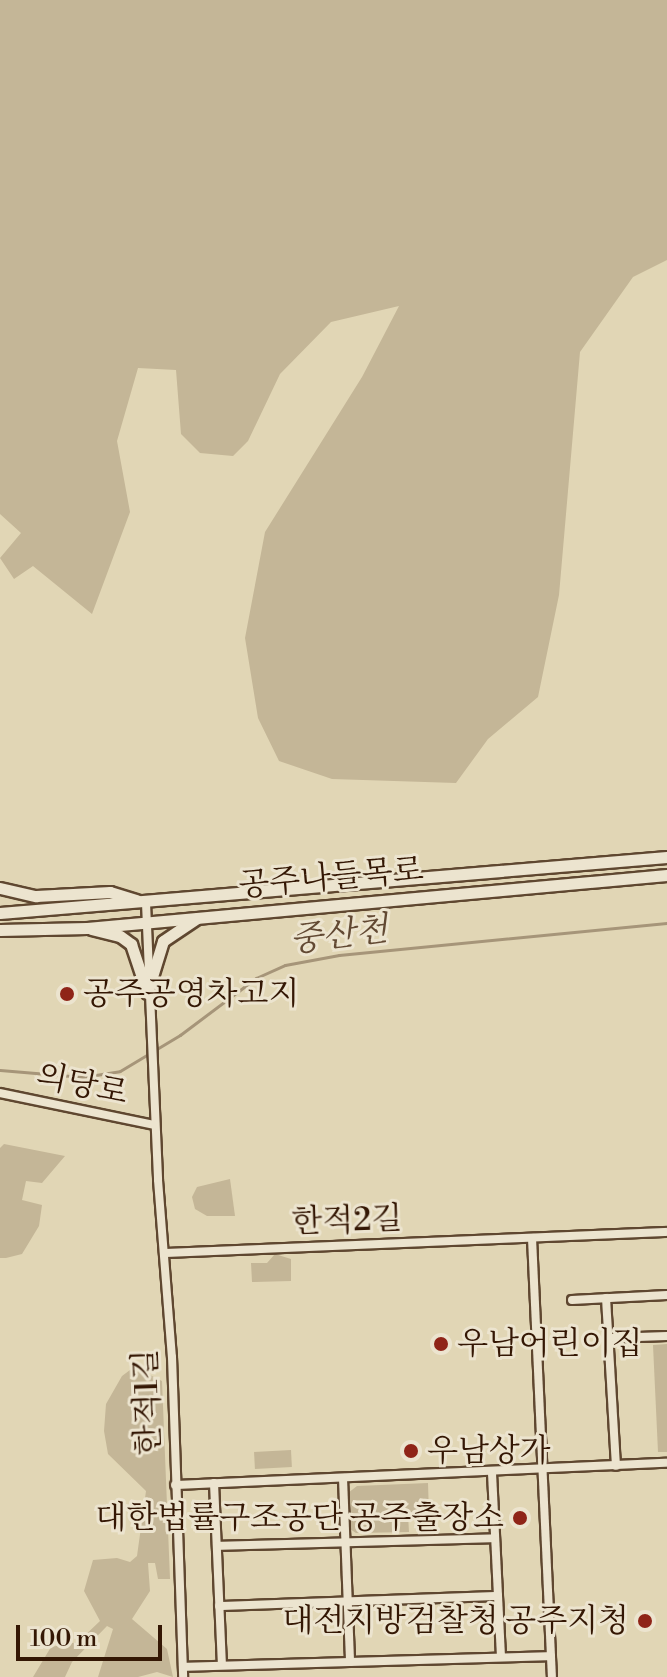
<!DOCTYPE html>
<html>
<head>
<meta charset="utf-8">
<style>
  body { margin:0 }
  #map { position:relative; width:667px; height:1677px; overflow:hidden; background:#e1d6b5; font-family:"Libre Bodoni","Noto Serif KR",serif }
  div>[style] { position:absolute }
  .green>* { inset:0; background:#c4b697; transform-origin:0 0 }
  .stream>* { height:3px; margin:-1.5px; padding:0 1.5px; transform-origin:1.5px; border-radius:1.5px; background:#a69579 }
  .roads { filter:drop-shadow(2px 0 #5f4730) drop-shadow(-2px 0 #5f4730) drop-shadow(0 2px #5f4730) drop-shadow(0 -2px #5f4730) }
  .street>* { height:8px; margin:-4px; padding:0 4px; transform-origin:4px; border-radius:4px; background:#ece4cf }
  .secondary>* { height:11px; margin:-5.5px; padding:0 5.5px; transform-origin:5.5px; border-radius:5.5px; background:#ece4cf }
  .dots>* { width:22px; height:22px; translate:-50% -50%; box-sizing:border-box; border:4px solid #ece4cf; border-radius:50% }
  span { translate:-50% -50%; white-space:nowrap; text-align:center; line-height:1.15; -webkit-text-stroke:6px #ece4cf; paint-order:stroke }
  .street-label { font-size:32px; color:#341704 }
  .poi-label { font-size:32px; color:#341704 }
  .left { translate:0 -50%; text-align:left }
  .right { translate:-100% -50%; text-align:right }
  .water-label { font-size:34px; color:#624933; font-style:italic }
  .scale { position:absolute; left:16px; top:1625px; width:146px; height:36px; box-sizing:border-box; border:4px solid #341704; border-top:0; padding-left:10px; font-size:24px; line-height:28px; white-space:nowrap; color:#341704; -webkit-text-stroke:6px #ece4cf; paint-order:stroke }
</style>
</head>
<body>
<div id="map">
  <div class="green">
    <i style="clip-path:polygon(0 0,667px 0,667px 260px,633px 277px,580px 352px,559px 595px,538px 697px,488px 739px,456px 783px,332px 779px,279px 761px,258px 718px,245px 638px,265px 532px,362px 377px,399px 306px,331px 322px,280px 374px,248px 441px,233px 456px,200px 453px,181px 434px,176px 370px,138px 368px,117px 441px,130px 512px,92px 614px,33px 566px,14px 579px,0 558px,21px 533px,0 514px)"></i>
    <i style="clip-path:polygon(4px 1144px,65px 1156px,42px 1183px,26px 1181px,22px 1200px,42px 1205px,39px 1226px,22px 1254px,6px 1258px,0 1258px,0 1148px)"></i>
    <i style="clip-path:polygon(230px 1179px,235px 1216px,207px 1216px,195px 1209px,192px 1197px,197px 1187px)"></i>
    <i style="clip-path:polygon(275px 1254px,291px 1259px,291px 1281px,252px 1282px,251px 1263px,267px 1263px)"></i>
    <i style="clip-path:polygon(667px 1344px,667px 1452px,658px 1452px,653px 1345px)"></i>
    <i style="clip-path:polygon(134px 1367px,162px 1381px,170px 1579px,158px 1579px,155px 1563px,148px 1563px,150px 1591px,132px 1619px,167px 1649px,173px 1677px,157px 1672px,138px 1677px,98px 1677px,113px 1629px,107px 1626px,72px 1662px,65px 1677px,33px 1677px,51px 1647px,78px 1642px,100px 1621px,84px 1591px,93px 1560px,117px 1558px,130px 1562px,137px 1556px,146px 1491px,108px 1454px,104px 1431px,106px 1404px,122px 1376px)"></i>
    <i style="left:291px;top:1450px;width:17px;height:37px;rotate:87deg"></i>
    <i style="clip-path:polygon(428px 1483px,429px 1514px,408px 1515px,409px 1532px,356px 1533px,350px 1529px,348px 1493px,357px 1486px)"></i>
  </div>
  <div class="stream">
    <i style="left:0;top:1070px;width:83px;rotate:4.8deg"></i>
    <i style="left:83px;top:1077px;width:37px;rotate:-9deg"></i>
    <i style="left:120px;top:1071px;width:70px;rotate:-31deg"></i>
    <i style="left:180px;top:1035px;width:95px;rotate:-36.9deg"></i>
    <i style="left:256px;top:978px;width:32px;rotate:-24deg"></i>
    <i style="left:285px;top:965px;width:55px;rotate:-10.5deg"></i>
    <i style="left:339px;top:955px;width:330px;rotate:-5.6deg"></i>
  </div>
  <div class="roads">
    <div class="street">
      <i style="left:146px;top:903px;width:277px;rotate:87.5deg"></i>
      <i style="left:158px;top:1180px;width:178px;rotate:85.5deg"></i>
      <i style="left:172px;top:1357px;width:320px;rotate:88deg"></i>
      <i style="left:0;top:1093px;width:158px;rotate:11.7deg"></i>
      <i style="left:532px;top:1238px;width:439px;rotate:87.4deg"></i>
      <i style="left:164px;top:1253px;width:503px;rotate:-2.39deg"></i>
      <i style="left:606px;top:1298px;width:168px;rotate:86.6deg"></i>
      <i style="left:572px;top:1300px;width:95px;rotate:-3deg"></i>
      <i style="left:609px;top:1338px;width:58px;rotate:-2deg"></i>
      <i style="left:492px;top:1473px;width:184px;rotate:87.2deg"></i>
      <i style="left:343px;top:1478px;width:184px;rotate:87.8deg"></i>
      <i style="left:214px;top:1483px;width:182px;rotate:87.5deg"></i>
      <i style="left:175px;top:1485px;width:492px;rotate:-2.6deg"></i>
      <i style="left:217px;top:1546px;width:278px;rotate:-1.6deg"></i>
      <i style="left:219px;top:1606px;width:279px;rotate:-2.1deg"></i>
      <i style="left:183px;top:1667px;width:368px;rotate:-1.7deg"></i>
    </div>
    <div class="secondary">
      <i style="left:0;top:888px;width:37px;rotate:13deg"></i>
      <i style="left:36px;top:896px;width:74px;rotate:-3.1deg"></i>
      <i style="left:110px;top:892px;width:28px;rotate:17deg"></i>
      <i style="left:0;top:913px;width:669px;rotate:-4.8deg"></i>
      <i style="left:91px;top:929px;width:30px;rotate:14deg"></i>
      <i style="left:120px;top:936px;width:14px;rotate:36deg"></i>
      <i style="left:131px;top:944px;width:47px;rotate:71.6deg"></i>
      <i style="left:0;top:930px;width:87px;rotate:-1.3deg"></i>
      <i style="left:87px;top:928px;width:582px;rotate:-5.22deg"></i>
      <i style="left:147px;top:993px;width:54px;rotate:-72.9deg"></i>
      <i style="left:163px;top:941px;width:40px;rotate:-34deg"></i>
    </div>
  </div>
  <div class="dots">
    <i style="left:67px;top:994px;background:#8f2418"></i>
    <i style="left:441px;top:1344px;background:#8f2418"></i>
    <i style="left:411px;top:1451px;background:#8f2418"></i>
    <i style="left:520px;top:1518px;background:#8f2418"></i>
    <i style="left:645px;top:1621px;background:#8f2418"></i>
  </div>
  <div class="street-label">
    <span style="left:331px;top:878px;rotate:-5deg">공주나들목로</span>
    <span style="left:82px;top:1085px;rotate:12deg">의당로</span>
    <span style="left:347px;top:1221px;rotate:-2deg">한적2길</span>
    <span style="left:148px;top:1402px;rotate:-92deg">한적1길</span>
  </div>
  <div class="poi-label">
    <span class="left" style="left:83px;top:994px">공주공영차고지</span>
    <span class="left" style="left:457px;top:1344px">우남어린이집</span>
    <span class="left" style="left:427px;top:1451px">우남상가</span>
    <span class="right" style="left:504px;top:1518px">대한법률구조공단 공주출장소</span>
    <span class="right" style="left:629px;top:1621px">대전지방검찰청 공주지청</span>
  </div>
  <div class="water-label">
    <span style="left:339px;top:936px;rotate:-7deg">중산천</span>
  </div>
  <div class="scale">100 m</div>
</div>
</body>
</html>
